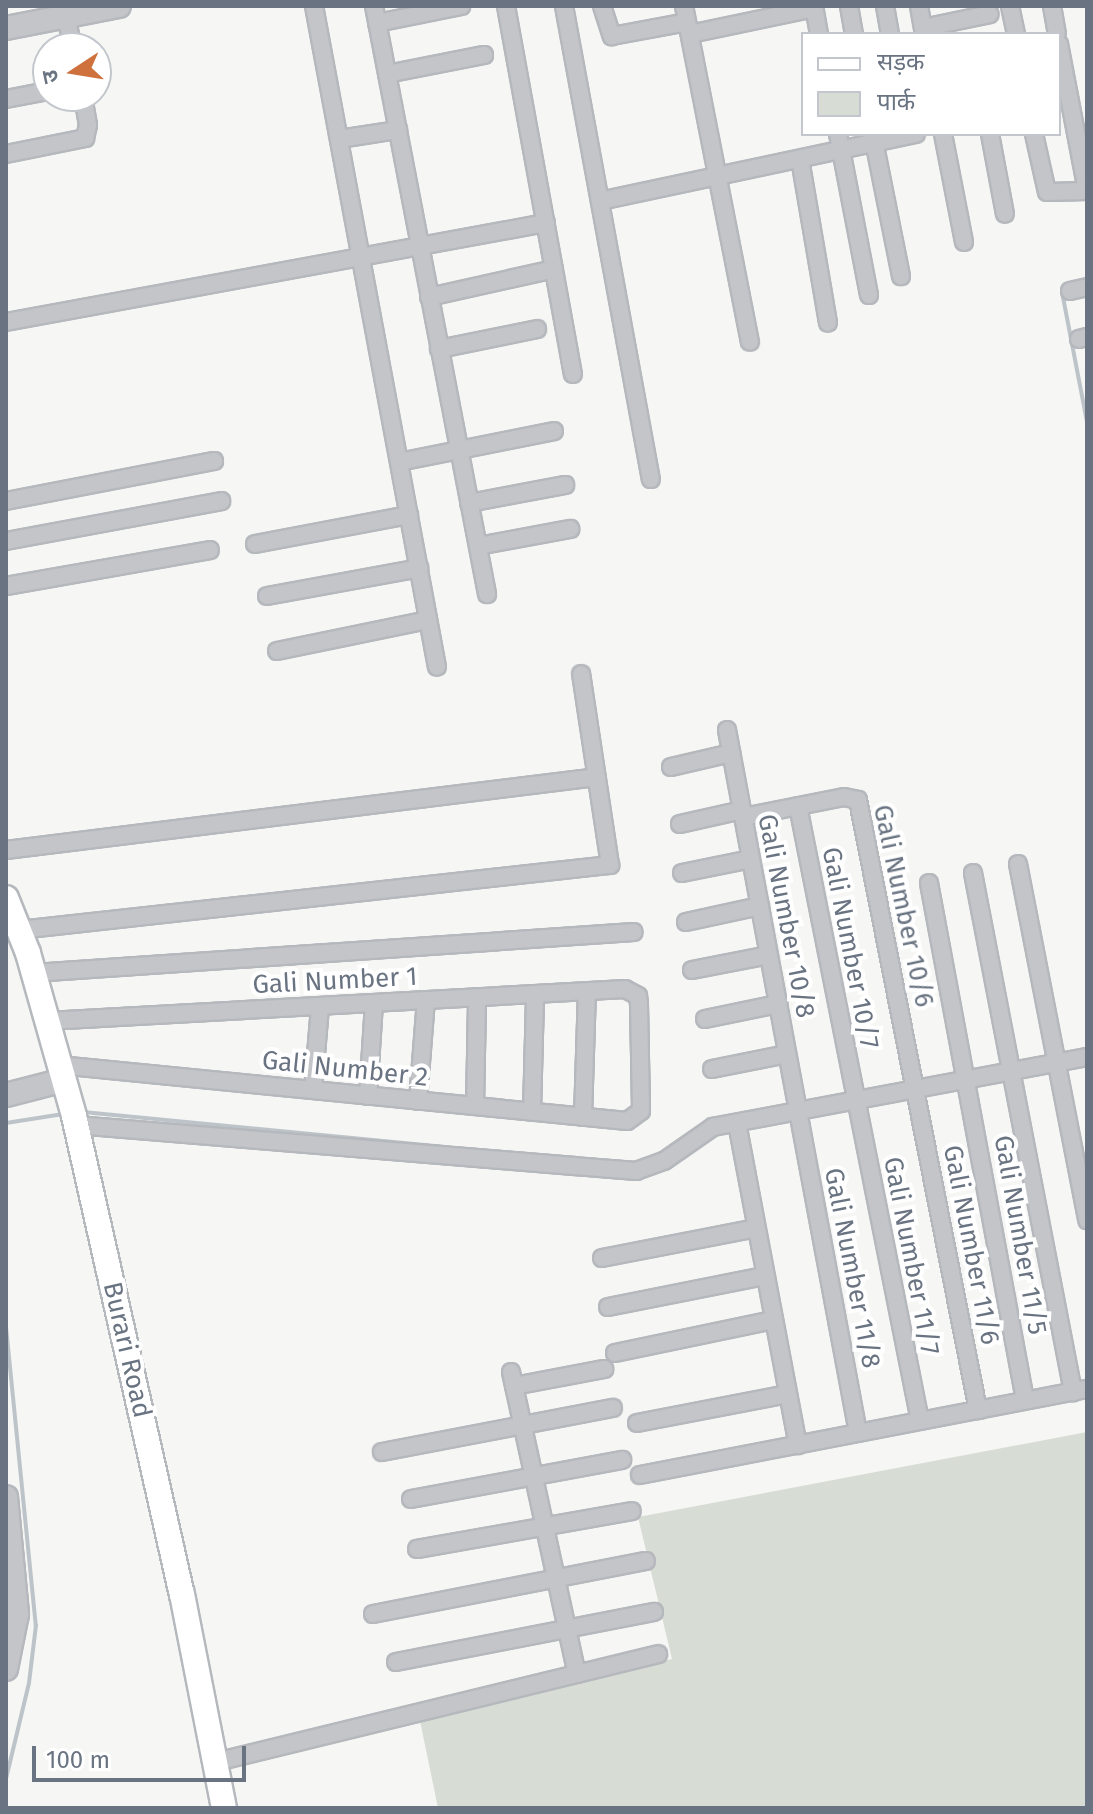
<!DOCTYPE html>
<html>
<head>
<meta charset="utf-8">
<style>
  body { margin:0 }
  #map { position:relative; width:1093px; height:1814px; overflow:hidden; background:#f6f6f4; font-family:"Fira Sans","Noto Sans Devanagari",sans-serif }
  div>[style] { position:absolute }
  .green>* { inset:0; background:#d7ddd5 }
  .stream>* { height:4px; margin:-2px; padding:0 2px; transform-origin:2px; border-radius:2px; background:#bdc4c9 }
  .roads { filter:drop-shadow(2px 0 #b5b8bd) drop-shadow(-2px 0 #b5b8bd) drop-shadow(0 2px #b5b8bd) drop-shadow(0 -2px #b5b8bd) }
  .minor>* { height:16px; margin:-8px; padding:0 8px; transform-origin:8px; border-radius:8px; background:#c3c5c8 }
  .tertiary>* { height:22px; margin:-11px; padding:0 11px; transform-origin:11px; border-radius:11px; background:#c3c5c8 }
  .secondary>* { height:24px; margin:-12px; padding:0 12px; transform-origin:12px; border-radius:12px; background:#fff }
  span { translate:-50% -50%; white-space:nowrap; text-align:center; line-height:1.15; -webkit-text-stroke:8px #fff; paint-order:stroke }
  .street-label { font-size:26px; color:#697381 }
  .frame { position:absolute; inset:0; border:8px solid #697381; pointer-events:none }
  .legend { position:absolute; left:801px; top:32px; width:260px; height:104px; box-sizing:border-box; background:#fff; border:2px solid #c3c7cd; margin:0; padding:10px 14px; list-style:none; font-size:24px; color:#697381 }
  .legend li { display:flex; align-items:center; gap:16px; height:40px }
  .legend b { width:40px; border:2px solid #c3c7cd }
  .north { position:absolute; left:32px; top:32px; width:80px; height:80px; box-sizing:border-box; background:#fff; border:2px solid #c3c7cd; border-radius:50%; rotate:258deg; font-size:22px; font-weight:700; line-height:32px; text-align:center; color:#697381 }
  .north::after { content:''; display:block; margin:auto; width:28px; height:36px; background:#ce713c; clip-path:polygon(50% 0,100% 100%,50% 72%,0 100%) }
  .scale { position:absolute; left:32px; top:1746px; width:214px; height:36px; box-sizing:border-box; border:4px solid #697381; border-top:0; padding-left:10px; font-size:24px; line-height:28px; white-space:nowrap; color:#697381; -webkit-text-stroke:6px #fff; paint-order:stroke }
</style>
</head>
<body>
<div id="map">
  <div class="green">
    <i style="clip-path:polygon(1087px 1432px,1087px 1808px,438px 1808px,420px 1721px,672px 1659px,638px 1517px)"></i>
  </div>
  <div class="stream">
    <i style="left:1062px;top:292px;width:132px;rotate:79.1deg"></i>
    <i style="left:83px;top:1112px;width:364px;rotate:5.5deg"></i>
    <i style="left:6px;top:1123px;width:58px;rotate:-9deg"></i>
    <i style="left:6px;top:1327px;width:300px;rotate:84.3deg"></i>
    <i style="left:36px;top:1625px;width:58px;rotate:96.9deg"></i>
    <i style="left:29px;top:1683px;width:99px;rotate:103.5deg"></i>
  </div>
  <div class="roads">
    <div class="minor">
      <i style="left:314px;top:6px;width:672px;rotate:79.46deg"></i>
      <i style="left:374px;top:6px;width:599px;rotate:79.12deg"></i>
      <i style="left:506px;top:6px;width:374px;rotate:79.7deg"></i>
      <i style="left:564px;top:6px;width:481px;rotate:79.6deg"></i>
      <i style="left:602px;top:6px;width:32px;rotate:72deg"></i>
      <i style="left:612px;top:36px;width:76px;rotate:-10.6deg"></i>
      <i style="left:684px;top:6px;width:342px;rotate:78.9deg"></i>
      <i style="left:814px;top:6px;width:28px;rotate:80deg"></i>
      <i style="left:849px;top:6px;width:28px;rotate:80deg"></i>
      <i style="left:885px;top:6px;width:28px;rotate:80deg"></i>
      <i style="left:919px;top:6px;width:28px;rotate:80deg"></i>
      <i style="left:1010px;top:6px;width:29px;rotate:78deg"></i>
      <i style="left:1052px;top:6px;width:28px;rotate:80deg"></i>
      <i style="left:66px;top:16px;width:33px;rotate:78deg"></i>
      <i style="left:377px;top:23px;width:86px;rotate:-11.4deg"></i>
      <i style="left:923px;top:28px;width:68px;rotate:-11.8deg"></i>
      <i style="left:690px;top:34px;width:127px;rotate:-11.8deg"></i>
      <i style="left:1059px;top:44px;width:150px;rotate:79.2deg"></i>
      <i style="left:387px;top:74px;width:99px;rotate:-11.1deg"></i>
      <i style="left:6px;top:99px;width:43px;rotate:-10.8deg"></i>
      <i style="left:838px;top:134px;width:164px;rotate:79.1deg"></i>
      <i style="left:943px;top:134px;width:110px;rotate:79deg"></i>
      <i style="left:990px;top:134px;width:81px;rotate:79.4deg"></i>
      <i style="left:1034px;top:134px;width:59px;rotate:77.4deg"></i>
      <i style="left:1047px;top:192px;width:40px;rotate:-1.4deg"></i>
      <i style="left:873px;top:136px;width:143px;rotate:78.7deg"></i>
      <i style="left:339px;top:139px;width:60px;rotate:-8.7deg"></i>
      <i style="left:6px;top:154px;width:81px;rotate:-11.4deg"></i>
      <i style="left:85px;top:138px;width:13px;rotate:-77deg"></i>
      <i style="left:88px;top:125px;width:29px;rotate:-100deg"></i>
      <i style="left:800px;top:159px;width:166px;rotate:80.3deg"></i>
      <i style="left:600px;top:201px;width:323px;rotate:-12deg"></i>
      <i style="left:1070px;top:291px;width:17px;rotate:-13deg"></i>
      <i style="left:429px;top:297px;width:128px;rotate:-12.6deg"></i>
      <i style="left:6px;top:322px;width:549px;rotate:-10.39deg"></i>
      <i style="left:1079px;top:339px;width:8px;rotate:-14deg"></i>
      <i style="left:439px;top:349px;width:100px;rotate:-11.5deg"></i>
      <i style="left:399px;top:462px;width:158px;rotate:-11.3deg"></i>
      <i style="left:6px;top:501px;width:212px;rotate:-10.9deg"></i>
      <i style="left:469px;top:503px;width:98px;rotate:-10.6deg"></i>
      <i style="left:6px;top:541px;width:219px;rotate:-10.5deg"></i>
      <i style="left:255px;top:544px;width:157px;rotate:-10.7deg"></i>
      <i style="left:478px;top:546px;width:94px;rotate:-10.5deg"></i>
      <i style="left:6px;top:586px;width:207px;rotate:-10deg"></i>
      <i style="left:267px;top:596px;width:155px;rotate:-10.4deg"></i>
      <i style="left:277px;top:651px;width:154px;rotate:-11.6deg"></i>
      <i style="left:727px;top:730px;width:715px;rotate:79.44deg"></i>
      <i style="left:671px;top:767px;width:62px;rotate:-13.1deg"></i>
      <i style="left:798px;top:806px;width:627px;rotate:78.78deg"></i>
      <i style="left:743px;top:817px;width:103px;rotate:-11.2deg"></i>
      <i style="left:844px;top:797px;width:14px;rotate:12deg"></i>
      <i style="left:858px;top:800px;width:622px;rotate:78.87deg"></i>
      <i style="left:680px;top:824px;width:64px;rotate:-12.7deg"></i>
      <i style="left:6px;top:850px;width:595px;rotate:-7.04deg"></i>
      <i style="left:1018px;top:864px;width:363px;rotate:79deg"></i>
      <i style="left:682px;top:873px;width:70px;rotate:-11.5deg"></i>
      <i style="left:973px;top:873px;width:529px;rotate:79.09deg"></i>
      <i style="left:929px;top:883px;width:526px;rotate:79.48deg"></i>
      <i style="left:686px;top:922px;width:76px;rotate:-12.2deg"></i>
      <i style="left:19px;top:930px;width:595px;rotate:-6.28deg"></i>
      <i style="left:610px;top:865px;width:193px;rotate:-98.6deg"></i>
      <i style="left:692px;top:970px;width:78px;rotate:-11deg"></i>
      <i style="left:33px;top:973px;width:602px;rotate:-3.9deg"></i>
      <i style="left:705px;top:1019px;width:75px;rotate:-11.6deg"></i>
      <i style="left:47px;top:1021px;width:579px;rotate:-3.17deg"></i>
      <i style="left:625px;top:989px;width:15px;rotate:28deg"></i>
      <i style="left:638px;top:996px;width:8px;rotate:83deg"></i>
      <i style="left:639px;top:1004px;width:107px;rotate:88.9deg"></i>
      <i style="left:641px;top:1111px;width:17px;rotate:144deg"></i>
      <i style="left:627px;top:1121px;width:571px;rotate:-174.37deg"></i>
      <i style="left:712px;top:1069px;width:76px;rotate:-11.3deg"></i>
      <i style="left:313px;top:1090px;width:84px;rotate:-85.2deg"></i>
      <i style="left:368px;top:1096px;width:93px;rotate:-86.3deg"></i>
      <i style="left:418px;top:1101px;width:101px;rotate:-85.5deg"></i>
      <i style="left:475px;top:1106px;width:109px;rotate:-88.9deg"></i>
      <i style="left:532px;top:1112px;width:118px;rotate:-88.5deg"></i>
      <i style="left:583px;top:1117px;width:125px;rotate:-88.2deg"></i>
      <i style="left:737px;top:1123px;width:328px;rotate:79.3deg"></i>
      <i style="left:76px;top:1125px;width:562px;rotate:4.7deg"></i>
      <i style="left:636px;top:1171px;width:30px;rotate:-20deg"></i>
      <i style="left:664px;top:1161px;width:60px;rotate:-34.8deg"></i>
      <i style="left:713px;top:1127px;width:380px;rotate:-10.6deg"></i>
      <i style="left:602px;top:1258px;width:157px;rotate:-11deg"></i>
      <i style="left:608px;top:1307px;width:160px;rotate:-11.2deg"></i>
      <i style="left:615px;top:1353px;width:161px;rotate:-11.8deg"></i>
      <i style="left:511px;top:1372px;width:309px;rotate:77.7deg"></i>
      <i style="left:514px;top:1386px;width:92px;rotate:-10.7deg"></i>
      <i style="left:637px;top:1423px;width:153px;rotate:-10.9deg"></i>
      <i style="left:382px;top:1452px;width:235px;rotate:-10.8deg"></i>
      <i style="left:640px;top:1475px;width:455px;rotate:-10.9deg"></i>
      <i style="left:411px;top:1499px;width:215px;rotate:-10.5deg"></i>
      <i style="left:417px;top:1549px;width:218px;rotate:-10deg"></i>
      <i style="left:373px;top:1614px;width:278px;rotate:-11deg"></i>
      <i style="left:396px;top:1662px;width:263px;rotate:-11deg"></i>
      <i style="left:216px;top:1762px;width:455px;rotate:-13.7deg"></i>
    </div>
    <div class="tertiary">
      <i style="left:6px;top:28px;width:115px;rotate:-11deg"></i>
      <i style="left:6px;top:1095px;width:60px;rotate:-14.5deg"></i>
      <i style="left:6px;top:1497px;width:118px;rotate:84.6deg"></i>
      <i style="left:17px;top:1614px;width:56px;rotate:101.3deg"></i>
    </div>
    <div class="secondary">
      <i style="left:6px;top:898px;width:59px;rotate:68.2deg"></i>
      <i style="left:28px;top:953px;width:169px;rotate:74.2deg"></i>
      <i style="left:74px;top:1116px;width:490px;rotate:77.3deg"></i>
      <i style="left:182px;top:1594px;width:218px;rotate:78.9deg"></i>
    </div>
  </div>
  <div class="street-label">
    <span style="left:903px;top:906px;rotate:78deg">Gali Number 10/6</span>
    <span style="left:786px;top:916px;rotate:79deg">Gali Number 10/8</span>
    <span style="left:850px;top:948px;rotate:79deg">Gali Number 10/7</span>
    <span style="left:335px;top:981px;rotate:-3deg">Gali Number 1</span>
    <span style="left:345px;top:1069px;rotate:6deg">Gali Number 2</span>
    <span style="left:1020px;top:1235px;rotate:80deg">Gali Number 11/5</span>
    <span style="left:971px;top:1245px;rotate:79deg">Gali Number 11/6</span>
    <span style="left:911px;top:1256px;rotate:79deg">Gali Number 11/7</span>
    <span style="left:852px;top:1268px;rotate:79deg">Gali Number 11/8</span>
    <span style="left:127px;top:1350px;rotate:77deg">Burari Road</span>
  </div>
  <div class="frame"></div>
  <ul class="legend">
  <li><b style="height:10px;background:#fff"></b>सड़क</li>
  <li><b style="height:22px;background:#d7ddd5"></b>पार्क</li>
  </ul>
  <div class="north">उ</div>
  <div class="scale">100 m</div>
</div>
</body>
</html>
